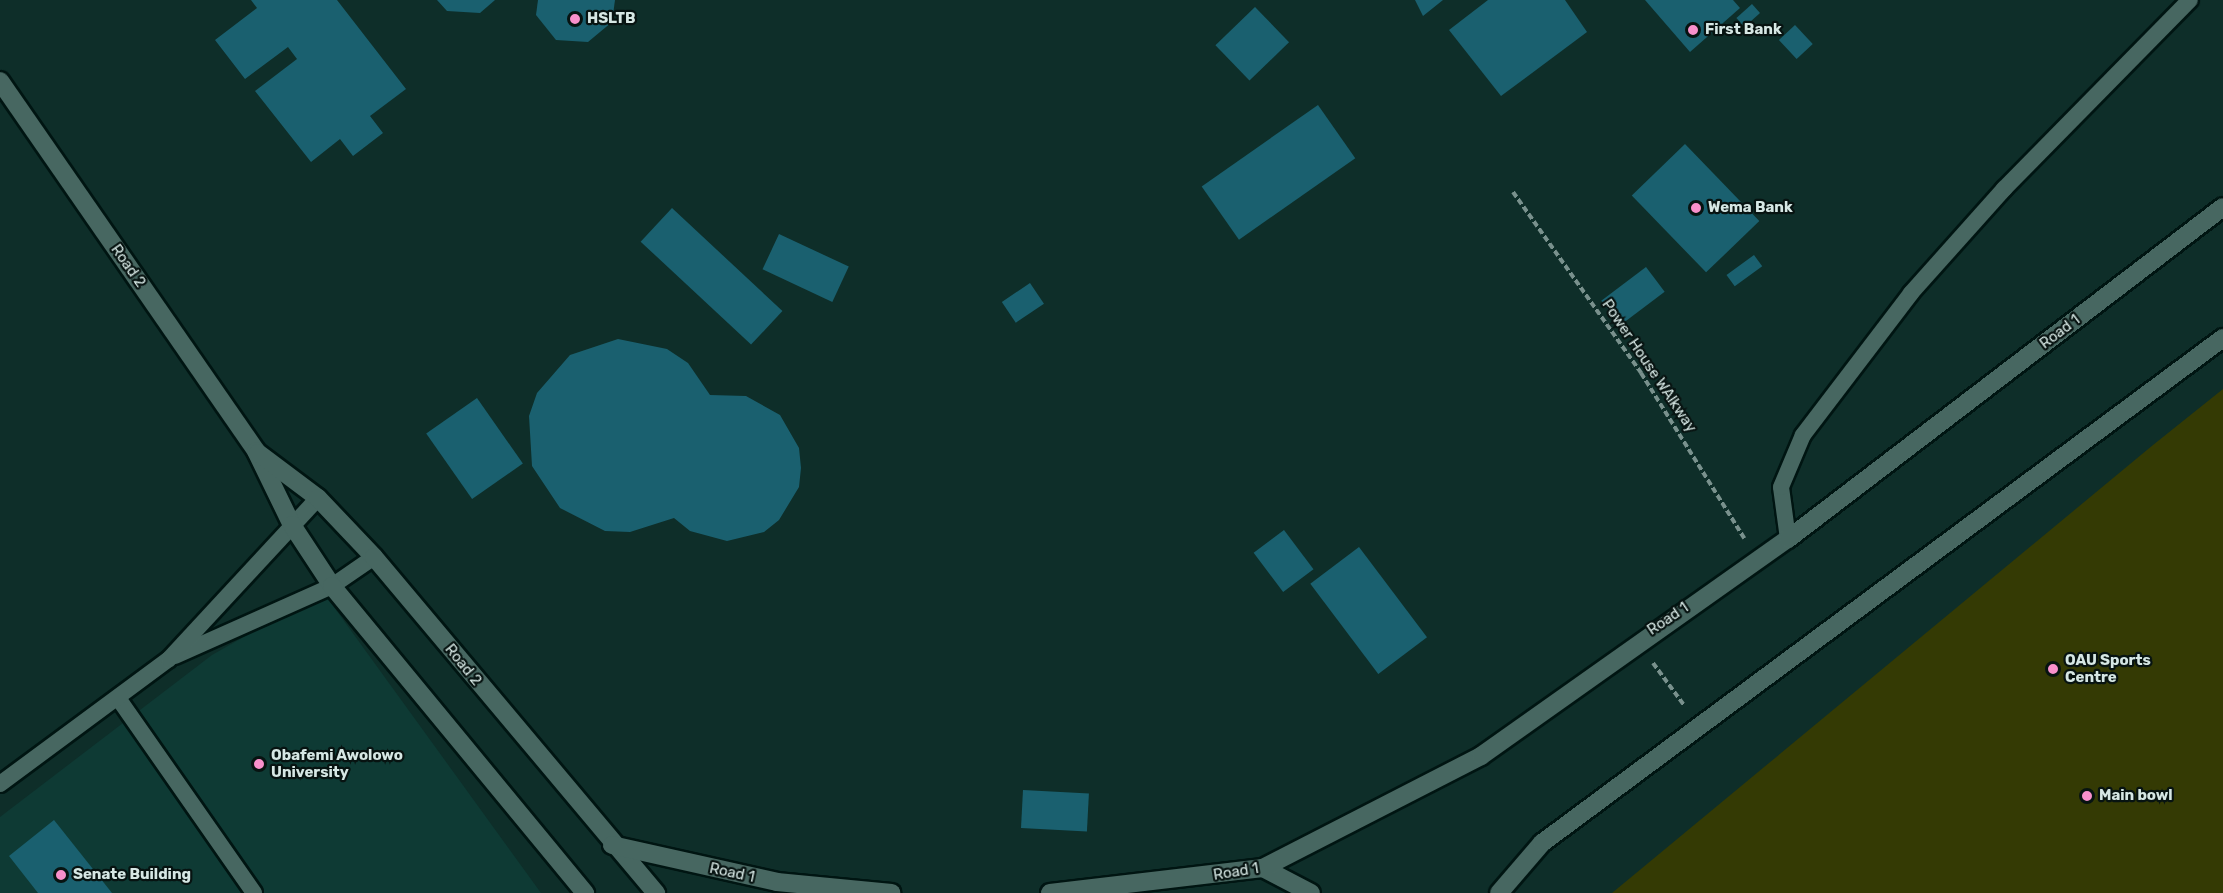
<!DOCTYPE html>
<html>
<head>
<meta charset="utf-8">
<style>
  body { margin:0 }
  #map { position:relative; width:2223px; height:893px; overflow:hidden; background:#0e2e29; font-family:Rubik,sans-serif }
  div>[style] { position:absolute }
  .built>* { inset:0; background:#0e3a34 }
  .green>* { inset:0; background:#343a04 }
  .building>* { inset:0; background:#1a606f; transform-origin:0 0 }
  .path>* { height:4px; margin-top:-2px; transform-origin:0; background:repeating-linear-gradient(90deg,#79918d 0 6px,transparent 0 9px) }
  .roads { filter:drop-shadow(2px 0 #001512) drop-shadow(-2px 0 #001512) drop-shadow(0 2px #001512) drop-shadow(0 -2px #001512) }
  .lane>* { height:16px; margin:-8px; padding:0 8px; transform-origin:8px; border-radius:8px; background:#476761 }
  .street>* { height:18px; margin:-9px; padding:0 9px; transform-origin:9px; border-radius:9px; background:#476761 }
  .dots>* { width:16px; height:16px; translate:-50% -50%; box-sizing:border-box; border:3px solid #071311; border-radius:50% }
  span { translate:-50% -50%; white-space:nowrap; text-align:center; line-height:1.15; -webkit-text-stroke:4.5px #071311; paint-order:stroke }
  .poi-label { font-size:15px; color:#d6e7e4; font-weight:700 }
  .left { translate:0 -50%; text-align:left }
  .street-label { font-size:15px; color:#d6e7e4 }
</style>
</head>
<body>
<div id="map">
  <div class="built">
    <i style="clip-path:polygon(323px 592px,541px 893px,0 893px,0 817px,212px 655px)"></i>
  </div>
  <div class="green">
    <i style="clip-path:polygon(2223px 389px,2223px 893px,1612px 893px,2153px 445px)"></i>
  </div>
  <div class="building">
    <i style="clip-path:polygon(251px 0,337px 0,406px 89px,370px 116px,383px 133px,353px 156px,340px 139px,311px 162px,255px 91px,297px 59px,288px 47px,245px 79px,215px 40px,257px 8px)"></i>
    <i style="clip-path:polygon(437px 0,495px 0,480px 13px,447px 11px)"></i>
    <i style="clip-path:polygon(538px 0,615px 0,612px 22px,588px 42px,556px 40px,536px 15px)"></i>
    <i style="clip-path:polygon(1415px 0,1443px 0,1423px 16px)"></i>
    <i style="clip-path:polygon(1488px 0,1565px 0,1587px 32px,1501px 96px,1449px 30px)"></i>
    <i style="clip-path:polygon(1645px 0,1733px 0,1740px 8px,1690px 52px)"></i>
    <i style="left:1752px;top:4px;width:12px;height:21px;rotate:48deg"></i>
    <i style="left:1255px;top:7px;width:49px;height:55px;rotate:46deg"></i>
    <i style="left:1795px;top:25px;width:26px;height:22px;rotate:47deg"></i>
    <i style="left:1318px;top:105px;width:65px;height:142px;rotate:55deg"></i>
    <i style="left:1685px;top:144px;width:107px;height:74px;rotate:46deg"></i>
    <i style="left:672px;top:208px;width:151px;height:46px;rotate:43deg"></i>
    <i style="left:779px;top:234px;width:77px;height:39px;rotate:25deg"></i>
    <i style="left:1754px;top:255px;width:14px;height:34px;rotate:54deg"></i>
    <i style="left:1646px;top:267px;width:31px;height:56px;rotate:53deg"></i>
    <i style="left:1030px;top:283px;width:25px;height:34px;rotate:56deg"></i>
    <i style="clip-path:polygon(618px 339px,667px 349px,688px 363px,710px 395px,746px 396px,780px 415px,799px 448px,801px 468px,799px 487px,779px 520px,764px 532px,727px 541px,690px 531px,674px 518px,630px 532px,605px 531px,560px 508px,532px 466px,529px 416px,537px 393px,570px 355px)"></i>
    <i style="left:477px;top:398px;width:80px;height:62px;rotate:55deg"></i>
    <i style="left:1284px;top:530px;width:49px;height:38px;rotate:53deg"></i>
    <i style="left:1359px;top:547px;width:113px;height:61px;rotate:53deg"></i>
    <i style="left:1023px;top:790px;width:66px;height:38px;rotate:3deg"></i>
    <i style="clip-path:polygon(54px 820px,112px 893px,38px 893px,9px 856px)"></i>
  </div>
  <div class="path">
    <i style="left:1513px;top:192px;width:222px;rotate:54.7deg"></i>
    <i style="left:1641px;top:373px;width:195px;rotate:58deg"></i>
    <i style="left:1653px;top:663px;width:52px;rotate:53.6deg"></i>
  </div>
  <div class="roads">
    <div class="lane">
      <i style="left:1788px;top:539px;width:52px;rotate:-97.7deg"></i>
      <i style="left:1781px;top:487px;width:56px;rotate:-67.1deg"></i>
      <i style="left:1803px;top:435px;width:178px;rotate:-52.7deg"></i>
      <i style="left:1911px;top:293px;width:140px;rotate:-48.2deg"></i>
      <i style="left:2004px;top:189px;width:265px;rotate:-45.5deg"></i>
      <i style="left:175px;top:656px;width:172px;rotate:-24deg"></i>
      <i style="left:332px;top:586px;width:51px;rotate:-34.6deg"></i>
      <i style="left:118px;top:698px;width:238px;rotate:55.1deg"></i>
      <i style="left:0;top:784px;width:210px;rotate:-36.5deg"></i>
      <i style="left:169px;top:659px;width:219px;rotate:-47.2deg"></i>
    </div>
    <div class="street">
      <i style="left:0;top:81px;width:450px;rotate:55.3deg"></i>
      <i style="left:256px;top:451px;width:82px;rotate:64.1deg"></i>
      <i style="left:292px;top:525px;width:73px;rotate:56.7deg"></i>
      <i style="left:332px;top:586px;width:398px;rotate:50.5deg"></i>
      <i style="left:258px;top:453px;width:75px;rotate:36.9deg"></i>
      <i style="left:318px;top:498px;width:81px;rotate:46.5deg"></i>
      <i style="left:374px;top:557px;width:439px;rotate:50deg"></i>
      <i style="left:612px;top:845px;width:169px;rotate:12.6deg"></i>
      <i style="left:777px;top:882px;width:115px;rotate:5.5deg"></i>
      <i style="left:1263px;top:868px;width:54px;rotate:27.5deg"></i>
      <i style="left:1050px;top:893px;width:214px;rotate:-6.7deg"></i>
      <i style="left:1263px;top:868px;width:245px;rotate:-27.2deg"></i>
      <i style="left:1481px;top:756px;width:376px;rotate:-35.3deg"></i>
      <i style="left:1788px;top:539px;width:547px;rotate:-37.35deg"></i>
      <i style="left:1499px;top:893px;width:66px;rotate:-49.3deg"></i>
      <i style="left:1542px;top:843px;width:848px;rotate:-36.56deg"></i>
    </div>
  </div>
  <div class="dots">
    <i style="left:575px;top:19px;background:#f890cb"></i>
    <i style="left:1693px;top:30px;background:#f890cb"></i>
    <i style="left:1696px;top:208px;background:#f890cb"></i>
    <i style="left:2053px;top:669px;background:#f890cb"></i>
    <i style="left:259px;top:764px;background:#f890cb"></i>
    <i style="left:2087px;top:796px;background:#f890cb"></i>
    <i style="left:61px;top:875px;background:#f890cb"></i>
  </div>
  <div class="poi-label">
    <span class="left" style="left:587px;top:19px">HSLTB</span>
    <span class="left" style="left:1705px;top:30px">First Bank</span>
    <span class="left" style="left:1708px;top:208px">Wema Bank</span>
    <span class="left" style="left:2065px;top:669px">OAU Sports<br>Centre</span>
    <span class="left" style="left:271px;top:764px">Obafemi Awolowo<br>University</span>
    <span class="left" style="left:2099px;top:796px">Main bowl</span>
    <span class="left" style="left:73px;top:875px">Senate Building</span>
  </div>
  <div class="street-label">
    <span style="left:128px;top:266px;rotate:55deg">Road 2</span>
    <span style="left:2060px;top:332px;rotate:-37deg">Road 1</span>
    <span style="left:1649px;top:366px;rotate:56deg">Power House WAlkway</span>
    <span style="left:1668px;top:619px;rotate:-34deg">Road 1</span>
    <span style="left:463px;top:665px;rotate:51deg">Road 2</span>
    <span style="left:1236px;top:872px;rotate:-9deg">Road 1</span>
    <span style="left:732px;top:873px;rotate:12deg">Road 1</span>
  </div>
</div>
</body>
</html>
